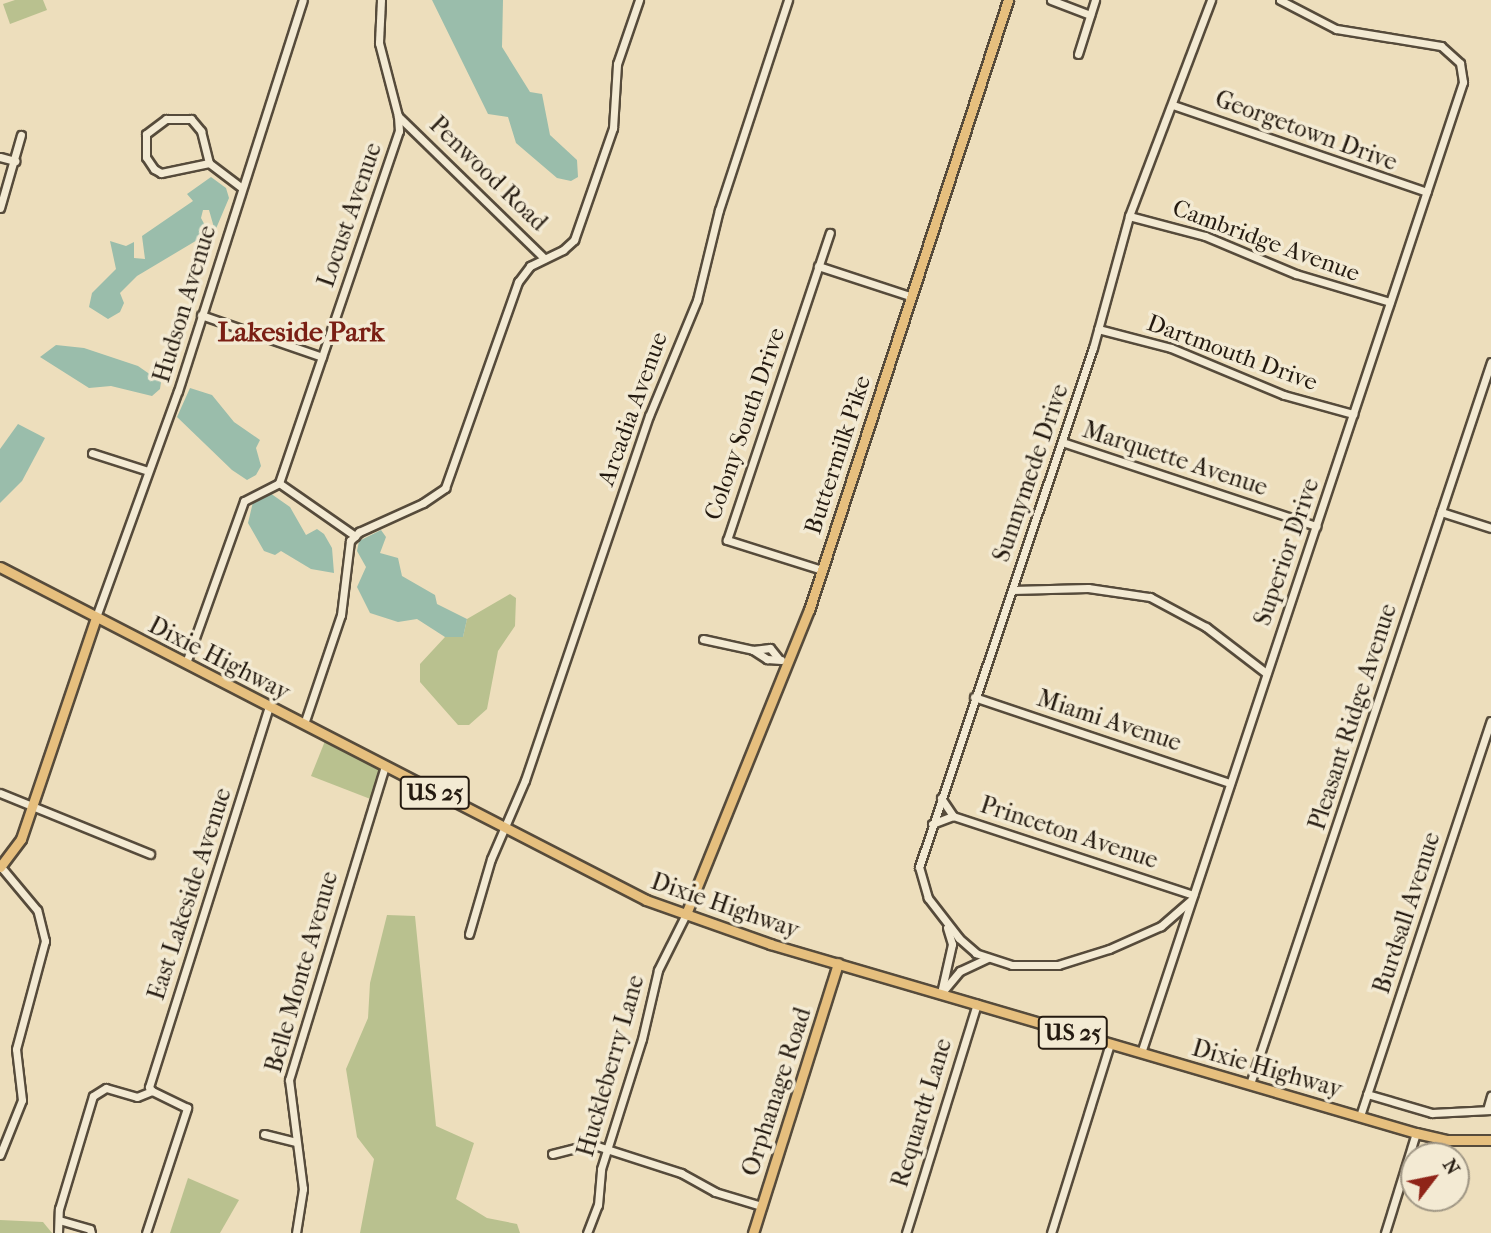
<!DOCTYPE html>
<html>
<head>
<meta charset="utf-8">
<style>
  body { margin:0 }
  #map { position:relative; width:1491px; height:1233px; overflow:hidden; background:#eddebc; font-family:"IM FELL French Canon",serif }
  div>[style] { position:absolute }
  .green>* { inset:0; background:#b9c18f }
  .water>* { inset:0; background:#9abdab }
  .roads { filter:drop-shadow(2px 0 #564b3b) drop-shadow(-2px 0 #564b3b) drop-shadow(0 2px #564b3b) drop-shadow(0 -2px #564b3b) }
  .minor>* { height:7px; margin:-3.5px; padding:0 3.5px; transform-origin:3.5px; border-radius:3.5px; background:#f3ead3 }
  .major>* { height:9px; margin:-4.5px; padding:0 4.5px; transform-origin:4.5px; border-radius:4.5px; background:#e6bf7e }
  span { translate:-50% -50%; white-space:nowrap; text-align:center; line-height:1.15; -webkit-text-stroke:7px #f3ead3; paint-order:stroke }
  .shield-label span { padding:2px 5px; background:#f3ead3; border:2px solid; border-radius:5px; -webkit-text-stroke-width:0 }
  .shield-label { font-size:23px; color:#241a10; font-weight:700 }
  .street-label { font-size:24px; color:#241a10 }
  .quarter-label { font-size:28px; color:#7a1f14; font-weight:700 }
  .north { position:absolute; left:1400px; top:1142px; width:70px; height:70px; box-sizing:border-box; background:#f3ead3; border:2px solid #a09785; border-radius:50%; rotate:58deg; font-size:19px; font-weight:700; line-height:28px; text-align:center; color:#241a10 }
  .north::after { content:''; display:block; margin:auto; width:24px; height:32px; background:#8f2418; clip-path:polygon(50% 0,100% 100%,50% 72%,0 100%) }
</style>
</head>
<body>
<div id="map">
  <div class="green">
    <i style="clip-path:polygon(15px 0,43px 0,47px 10px,10px 24px,3px 4px)"></i>
    <i style="clip-path:polygon(510px 594px,516px 598px,515px 626px,498px 651px,487px 709px,469px 725px,458px 725px,420px 682px,420px 664px,445px 637px,463px 637px,467px 619px)"></i>
    <i style="clip-path:polygon(327px 736px,385px 766px,373px 800px,311px 776px)"></i>
    <i style="clip-path:polygon(387px 915px,415px 916px,436px 1126px,474px 1143px,456px 1199px,487px 1218px,517px 1224px,520px 1233px,360px 1233px,374px 1159px,357px 1137px,346px 1069px,368px 1018px,370px 983px)"></i>
    <i style="clip-path:polygon(188px 1178px,239px 1200px,220px 1233px,170px 1233px)"></i>
    <i style="clip-path:polygon(0 1220px,43px 1222px,52px 1233px,0 1233px)"></i>
  </div>
  <div class="water">
    <i style="clip-path:polygon(432px 0,503px 0,502px 47px,530px 92px,542px 94px,550px 135px,577px 160px,578px 177px,571px 181px,557px 178px,516px 143px,508px 117px,488px 114px)"></i>
    <i style="clip-path:polygon(211px 177px,226px 188px,229px 198px,215px 231px,209px 210px,203px 210px,201px 218px,209px 233px,137px 276px,120px 293px,124px 303px,120px 312px,108px 319px,89px 307px,92px 293px,116px 269px,110px 241px,126px 246px,134px 242px,134px 258px,145px 259px,142px 236px,193px 201px,187px 194px)"></i>
    <i style="clip-path:polygon(56px 345px,84px 348px,138px 366px,161px 382px,160px 389px,152px 396px,111px 386px,89px 388px,40px 357px)"></i>
    <i style="clip-path:polygon(190px 388px,212px 395px,234px 422px,260px 440px,256px 448px,261px 466px,256px 475px,247px 480px,232px 470px,177px 417px)"></i>
    <i style="clip-path:polygon(18px 424px,45px 438px,22px 481px,0 503px,0 449px)"></i>
    <i style="clip-path:polygon(270px 493px,290px 507px,306px 535px,317px 529px,324px 534px,332px 548px,334px 573px,311px 569px,281px 551px,275px 555px,264px 551px,248px 523px,253px 502px)"></i>
    <i style="clip-path:polygon(381px 530px,386px 537px,380px 553px,398px 558px,402px 576px,435px 595px,437px 604px,467px 619px,463px 637px,445px 637px,417px 619px,398px 622px,370px 613px,357px 587px,366px 567px,357px 551px,359px 541px)"></i>
  </div>
  <div class="roads">
    <div class="minor">
      <i style="left:381px;top:0;width:43px;rotate:92.7deg"></i>
      <i style="left:379px;top:43px;width:75px;rotate:75.4deg"></i>
      <i style="left:398px;top:116px;width:204px;rotate:44.2deg"></i>
      <i style="left:1051px;top:0;width:42px;rotate:21deg"></i>
      <i style="left:1078px;top:54px;width:57px;rotate:-72.5deg"></i>
      <i style="left:1173px;top:105px;width:268px;rotate:18.9deg"></i>
      <i style="left:0;top:157px;width:16px;rotate:15deg"></i>
      <i style="left:209px;top:163px;width:49px;rotate:168.2deg"></i>
      <i style="left:161px;top:173px;width:8px;rotate:-150deg"></i>
      <i style="left:154px;top:169px;width:14px;rotate:-124deg"></i>
      <i style="left:146px;top:157px;width:23px;rotate:-90deg"></i>
      <i style="left:146px;top:134px;width:25px;rotate:-37deg"></i>
      <i style="left:166px;top:119px;width:25px"></i>
      <i style="left:191px;top:119px;width:16px;rotate:50deg"></i>
      <i style="left:201px;top:131px;width:33px;rotate:76deg"></i>
      <i style="left:209px;top:163px;width:41px;rotate:37.1deg"></i>
      <i style="left:0;top:208px;width:76px;rotate:-74deg"></i>
      <i style="left:1129px;top:216px;width:79px;rotate:14.7deg"></i>
      <i style="left:1205px;top:236px;width:99px;rotate:22.7deg"></i>
      <i style="left:1296px;top:274px;width:98px;rotate:16.6deg"></i>
      <i style="left:818px;top:266px;width:97px;rotate:18.1deg"></i>
      <i style="left:201px;top:315px;width:128px;rotate:19.1deg"></i>
      <i style="left:1098px;top:329px;width:75px;rotate:14.6deg"></i>
      <i style="left:1171px;top:348px;width:122px;rotate:22.6deg"></i>
      <i style="left:1284px;top:395px;width:72px;rotate:15.4deg"></i>
      <i style="left:1062px;top:442px;width:268px;rotate:18.3deg"></i>
      <i style="left:92px;top:453px;width:59px;rotate:17.8deg"></i>
      <i style="left:279px;top:483px;width:372px;rotate:-71.2deg"></i>
      <i style="left:399px;top:131px;width:15px;rotate:-94deg"></i>
      <i style="left:279px;top:483px;width:93px;rotate:34.9deg"></i>
      <i style="left:1441px;top:512px;width:52px;rotate:17.7deg"></i>
      <i style="left:822px;top:570px;width:100px;rotate:-162.5deg"></i>
      <i style="left:727px;top:540px;width:324px;rotate:-71.5deg"></i>
      <i style="left:1012px;top:590px;width:76px;rotate:-1.5deg"></i>
      <i style="left:1088px;top:588px;width:63px;rotate:8.3deg"></i>
      <i style="left:1150px;top:597px;width:64px;rotate:28.2deg"></i>
      <i style="left:1206px;top:627px;width:76px;rotate:37.5deg"></i>
      <i style="left:96px;top:617px;width:240px;rotate:-70.1deg"></i>
      <i style="left:178px;top:391px;width:410px;rotate:-72.3deg"></i>
      <i style="left:703px;top:639px;width:51px;rotate:12.4deg"></i>
      <i style="left:753px;top:650px;width:17px;rotate:-7deg"></i>
      <i style="left:770px;top:648px;width:14px;rotate:51deg"></i>
      <i style="left:753px;top:650px;width:17px;rotate:33deg"></i>
      <i style="left:767px;top:659px;width:14px;rotate:4deg"></i>
      <i style="left:186px;top:663px;width:172px;rotate:-70.3deg"></i>
      <i style="left:244px;top:501px;width:39px;rotate:-27deg"></i>
      <i style="left:974px;top:697px;width:270px;rotate:18.6deg"></i>
      <i style="left:304px;top:724px;width:115px;rotate:-71.3deg"></i>
      <i style="left:341px;top:615px;width:75px;rotate:-83.1deg"></i>
      <i style="left:350px;top:541px;width:13px;rotate:-45deg"></i>
      <i style="left:359px;top:532px;width:70px;rotate:-24.4deg"></i>
      <i style="left:423px;top:503px;width:27px;rotate:-34deg"></i>
      <i style="left:445px;top:488px;width:219px;rotate:-70.5deg"></i>
      <i style="left:518px;top:282px;width:20px;rotate:-53deg"></i>
      <i style="left:530px;top:266px;width:37px;rotate:-26deg"></i>
      <i style="left:563px;top:250px;width:15px;rotate:-42deg"></i>
      <i style="left:574px;top:240px;width:119px;rotate:-70.8deg"></i>
      <i style="left:613px;top:128px;width:64px;rotate:-86.4deg"></i>
      <i style="left:617px;top:64px;width:68px;rotate:-71deg"></i>
      <i style="left:0;top:793px;width:162px;rotate:22.1deg"></i>
      <i style="left:941px;top:798px;width:22px;rotate:56deg"></i>
      <i style="left:953px;top:816px;width:253px;rotate:18.2deg"></i>
      <i style="left:932px;top:824px;width:22px;rotate:-21deg"></i>
      <i style="left:1191px;top:900px;width:40px;rotate:139deg"></i>
      <i style="left:1161px;top:926px;width:57px;rotate:156.1deg"></i>
      <i style="left:1109px;top:949px;width:53px;rotate:162.6deg"></i>
      <i style="left:1058px;top:965px;width:46px;rotate:180deg"></i>
      <i style="left:1012px;top:965px;width:38px;rotate:-162deg"></i>
      <i style="left:976px;top:953px;width:23px;rotate:-139deg"></i>
      <i style="left:959px;top:938px;width:51px;rotate:-127.8deg"></i>
      <i style="left:928px;top:898px;width:32px;rotate:-106deg"></i>
      <i style="left:919px;top:867px;width:547px;rotate:-71.47deg"></i>
      <i style="left:1093px;top:348px;width:137px;rotate:-74.7deg"></i>
      <i style="left:1129px;top:216px;width:231px;rotate:-69.2deg"></i>
      <i style="left:469px;top:934px;width:78px;rotate:-73.7deg"></i>
      <i style="left:491px;top:859px;width:86px;rotate:-66.7deg"></i>
      <i style="left:525px;top:780px;width:385px;rotate:-71.2deg"></i>
      <i style="left:649px;top:416px;width:126px;rotate:-67.5deg"></i>
      <i style="left:697px;top:300px;width:93px;rotate:-76.3deg"></i>
      <i style="left:719px;top:210px;width:221px;rotate:-71.8deg"></i>
      <i style="left:944px;top:990px;width:25px;rotate:-50deg"></i>
      <i style="left:960px;top:971px;width:31px;rotate:-25deg"></i>
      <i style="left:941px;top:993px;width:50px;rotate:-77.3deg"></i>
      <i style="left:952px;top:944px;width:17px;rotate:-107deg"></i>
      <i style="left:1141px;top:1053px;width:1023px;rotate:-71.65deg"></i>
      <i style="left:1463px;top:82px;width:19px;rotate:-99deg"></i>
      <i style="left:1460px;top:63px;width:25px;rotate:-138deg"></i>
      <i style="left:1441px;top:46px;width:106px;rotate:-170.8deg"></i>
      <i style="left:1336px;top:29px;width:63px;rotate:-152.6deg"></i>
      <i style="left:1250px;top:1084px;width:761px;rotate:-71.54deg"></i>
      <i style="left:152px;top:1091px;width:5px;rotate:-127deg"></i>
      <i style="left:149px;top:1087px;width:398px;rotate:-72.5deg"></i>
      <i style="left:1367px;top:1094px;width:68px;rotate:16.3deg"></i>
      <i style="left:1432px;top:1113px;width:59px;rotate:-2.9deg"></i>
      <i style="left:1487px;top:1110px;width:15px;rotate:-74deg"></i>
      <i style="left:1360px;top:1116px;width:416px;rotate:-71.7deg"></i>
      <i style="left:264px;top:1134px;width:33px;rotate:14deg"></i>
      <i style="left:552px;top:1154px;width:40px;rotate:-14.4deg"></i>
      <i style="left:591px;top:1144px;width:95px;rotate:17.9deg"></i>
      <i style="left:681px;top:1173px;width:39px;rotate:29deg"></i>
      <i style="left:715px;top:1192px;width:48px;rotate:16.9deg"></i>
      <i style="left:0;top:1155px;width:59px;rotate:-68.2deg"></i>
      <i style="left:22px;top:1100px;width:51px;rotate:-96.7deg"></i>
      <i style="left:16px;top:1049px;width:112px;rotate:-75deg"></i>
      <i style="left:45px;top:941px;width:32px;rotate:-104deg"></i>
      <i style="left:37px;top:910px;width:56px;rotate:-129.9deg"></i>
      <i style="left:59px;top:1220px;width:32px;rotate:16deg"></i>
      <i style="left:90px;top:1229px;width:4px;rotate:76deg"></i>
      <i style="left:58px;top:1233px;width:24px;rotate:-88deg"></i>
      <i style="left:59px;top:1209px;width:118px;rotate:-73.3deg"></i>
      <i style="left:93px;top:1096px;width:15px;rotate:-32deg"></i>
      <i style="left:106px;top:1088px;width:32px;rotate:16deg"></i>
      <i style="left:137px;top:1097px;width:16px;rotate:-22deg"></i>
      <i style="left:146px;top:1233px;width:132px;rotate:-71.8deg"></i>
      <i style="left:187px;top:1108px;width:39px;rotate:-154deg"></i>
      <i style="left:296px;top:1233px;width:45px;rotate:-81deg"></i>
      <i style="left:303px;top:1189px;width:110px;rotate:-97.3deg"></i>
      <i style="left:289px;top:1080px;width:328px;rotate:-73deg"></i>
      <i style="left:587px;top:1233px;width:30px;rotate:-69deg"></i>
      <i style="left:598px;top:1205px;width:36px;rotate:-85deg"></i>
      <i style="left:601px;top:1169px;width:136px;rotate:-72.5deg"></i>
      <i style="left:642px;top:1039px;width:71px;rotate:-76.9deg"></i>
      <i style="left:658px;top:970px;width:63px;rotate:-63.4deg"></i>
      <i style="left:906px;top:1233px;width:240px;rotate:-72.8deg"></i>
      <i style="left:1051px;top:1233px;width:198px;rotate:-72.7deg"></i>
      <i style="left:1385px;top:1233px;width:105px;rotate:-72.8deg"></i>
    </div>
    <div class="major">
      <i style="left:0;top:567px;width:727px;rotate:27.27deg"></i>
      <i style="left:646px;top:900px;width:132px;rotate:19.5deg"></i>
      <i style="left:770px;top:944px;width:673px;rotate:16.31deg"></i>
      <i style="left:1416px;top:1133px;width:31px;rotate:13deg"></i>
      <i style="left:1446px;top:1140px;width:45px"></i>
      <i style="left:0;top:867px;width:35px;rotate:-53deg"></i>
      <i style="left:21px;top:839px;width:234px;rotate:-71.3deg"></i>
      <i style="left:686px;top:914px;width:328px;rotate:-68deg"></i>
      <i style="left:809px;top:610px;width:642px;rotate:-71.93deg"></i>
      <i style="left:753px;top:1233px;width:283px;rotate:-72.5deg"></i>
    </div>
  </div>
  <div class="shield-label">
    <span style="left:435px;top:793px">US 25</span>
    <span style="left:1073px;top:1033px">US 25</span>
  </div>
  <div class="street-label">
    <span style="left:1306px;top:131px;rotate:20deg">Georgetown Drive</span>
    <span style="left:488px;top:174px;rotate:44deg">Penwood Road</span>
    <span style="left:350px;top:215px;rotate:-71deg">Locust Avenue</span>
    <span style="left:1266px;top:241px;rotate:20deg">Cambridge Avenue</span>
    <span style="left:185px;top:304px;rotate:-73deg">Hudson Avenue</span>
    <span style="left:1232px;top:353px;rotate:20deg">Dartmouth Drive</span>
    <span style="left:633px;top:409px;rotate:-70deg">Arcadia Avenue</span>
    <span style="left:745px;top:424px;rotate:-71deg">Colony South Drive</span>
    <span style="left:838px;top:455px;rotate:-72deg">Buttermilk Pike</span>
    <span style="left:1175px;top:459px;rotate:18deg">Marquette Avenue</span>
    <span style="left:1031px;top:473px;rotate:-71deg">Sunnymede Drive</span>
    <span style="left:1287px;top:552px;rotate:-71deg">Superior Drive</span>
    <span style="left:219px;top:659px;rotate:27deg">Dixie Highway</span>
    <span style="left:1353px;top:717px;rotate:-72deg">Pleasant Ridge Avenue</span>
    <span style="left:1109px;top:721px;rotate:18deg">Miami Avenue</span>
    <span style="left:1069px;top:833px;rotate:18deg">Princeton Avenue</span>
    <span style="left:190px;top:894px;rotate:-72deg">East Lakeside Avenue</span>
    <span style="left:725px;top:906px;rotate:19deg">Dixie Highway</span>
    <span style="left:1407px;top:913px;rotate:-72deg">Burdsall Avenue</span>
    <span style="left:302px;top:972px;rotate:-74deg">Belle Monte Avenue</span>
    <span style="left:611px;top:1066px;rotate:-74deg">Huckleberry Lane</span>
    <span style="left:1267px;top:1069px;rotate:16deg">Dixie Highway</span>
    <span style="left:777px;top:1092px;rotate:-72deg">Orphanage Road</span>
    <span style="left:922px;top:1113px;rotate:-73deg">Requardt Lane</span>
  </div>
  <div class="quarter-label">
    <span style="left:301px;top:332px">Lakeside Park</span>
  </div>
  <div class="north">N</div>
</div>
</body>
</html>
